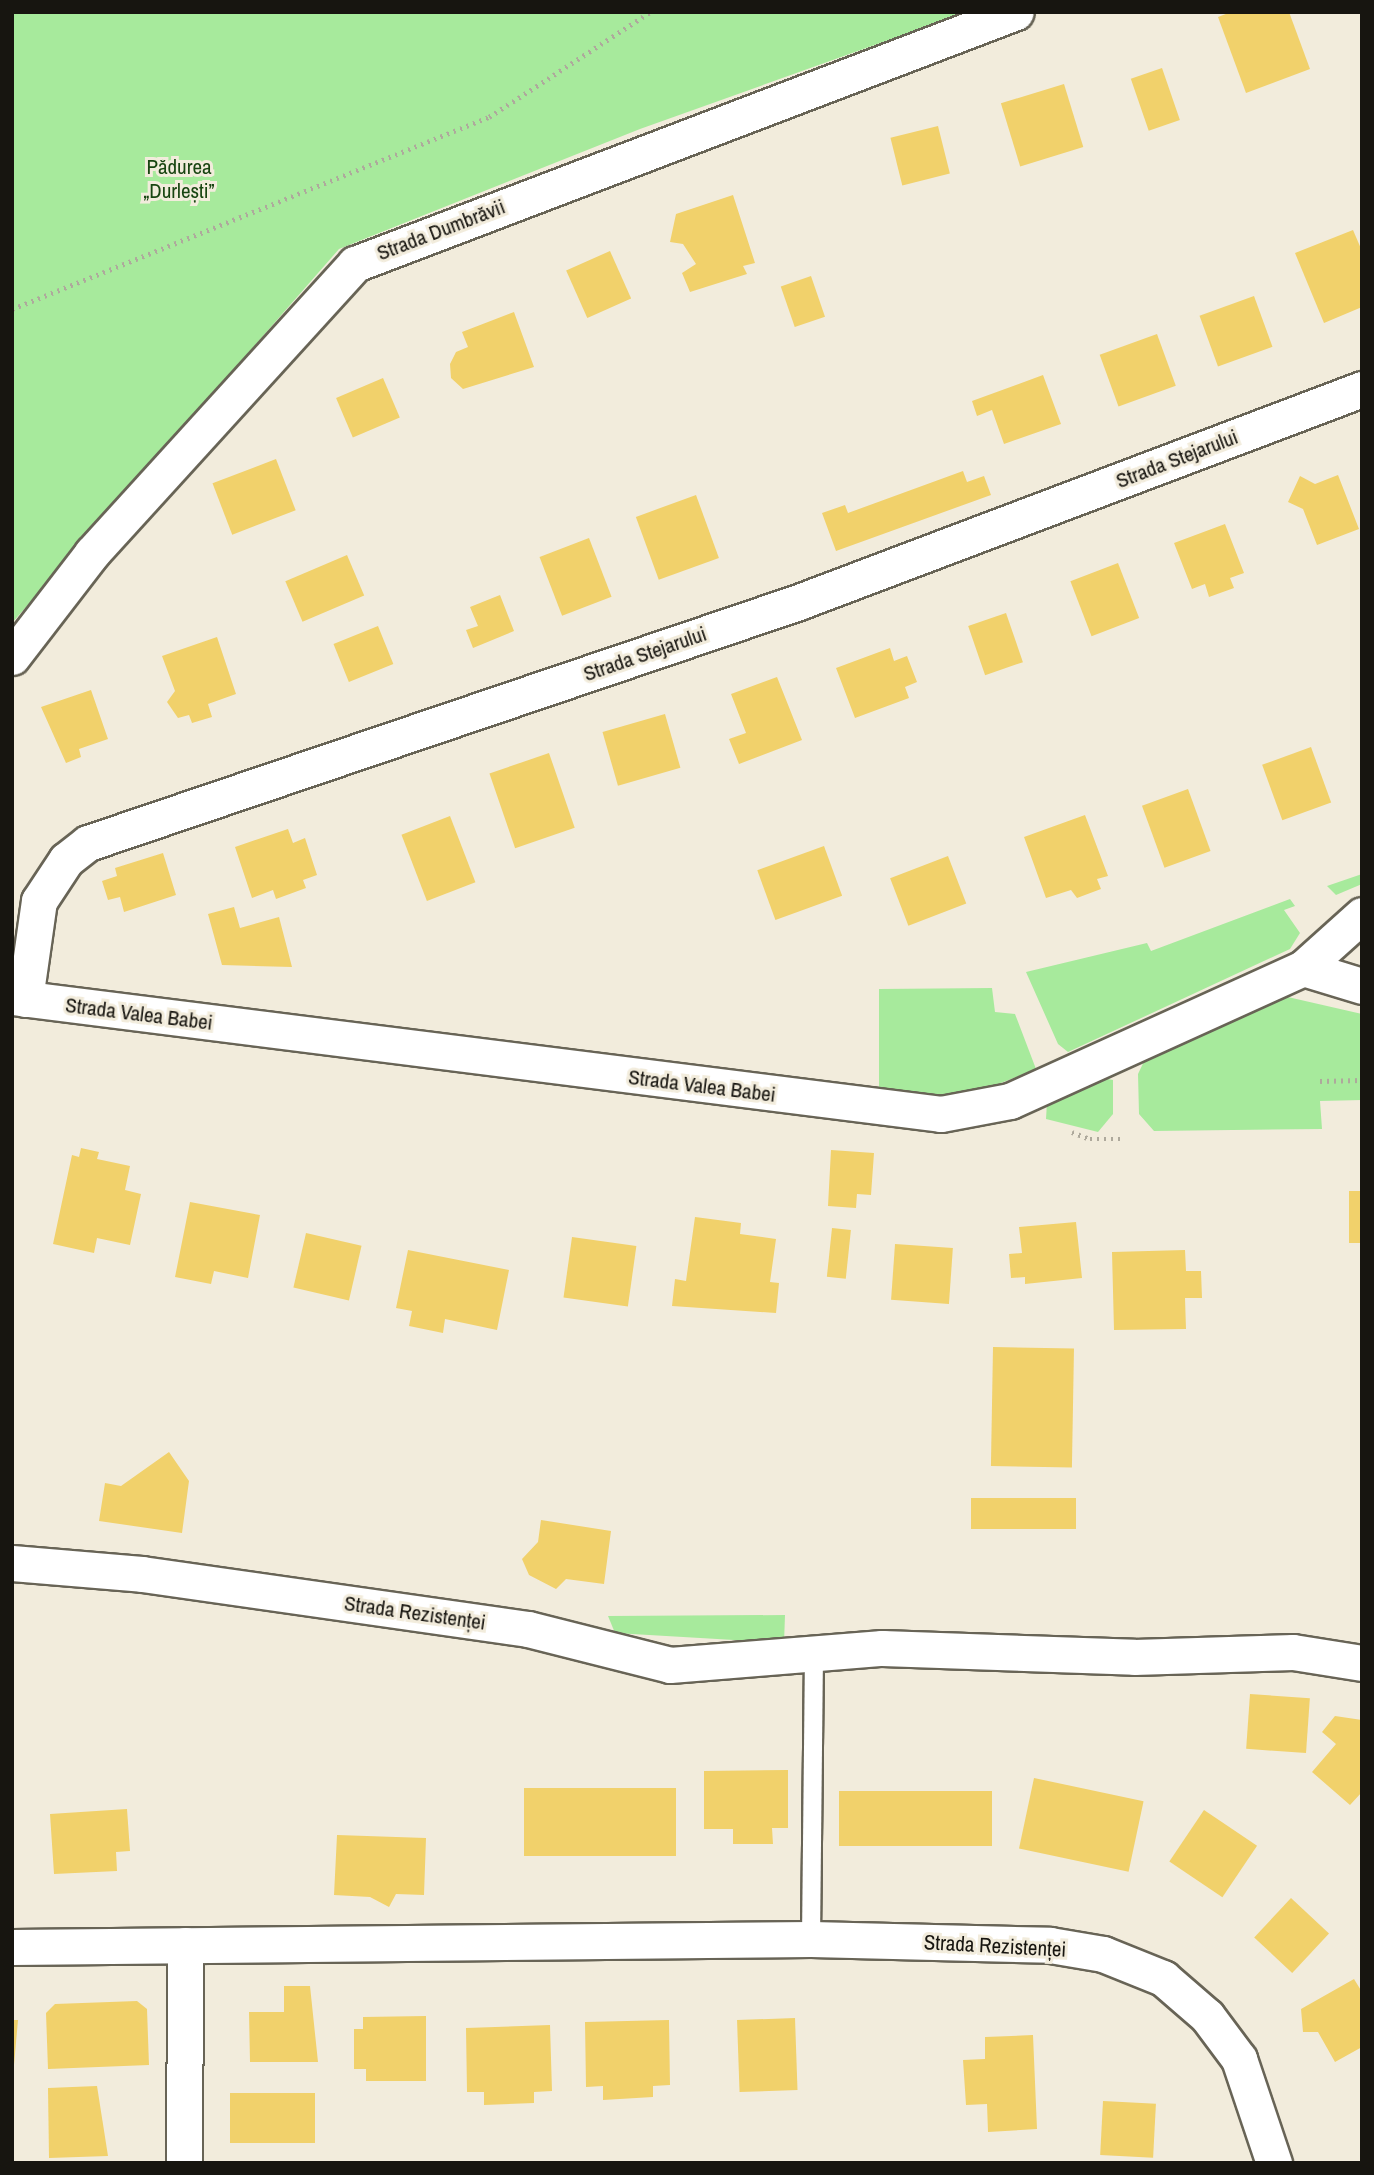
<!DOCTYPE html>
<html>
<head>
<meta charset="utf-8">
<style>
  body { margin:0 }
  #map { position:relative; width:1374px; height:2175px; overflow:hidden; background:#f2ecdc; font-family:"Archivo Narrow",sans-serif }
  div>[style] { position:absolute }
  .green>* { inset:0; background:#a7ea9c }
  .building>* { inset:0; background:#f1d16b; transform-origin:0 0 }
  .path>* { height:4.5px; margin-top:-2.25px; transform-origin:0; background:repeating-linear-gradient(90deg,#aea99c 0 2px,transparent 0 7px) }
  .roads { filter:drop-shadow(2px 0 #686456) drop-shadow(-2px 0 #686456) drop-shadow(0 2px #686456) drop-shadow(0 -2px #686456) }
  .lane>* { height:18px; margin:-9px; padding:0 9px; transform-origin:9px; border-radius:9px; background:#fff }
  .street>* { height:35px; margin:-17.5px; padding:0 17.5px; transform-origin:17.5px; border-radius:17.5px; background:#fff }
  span { translate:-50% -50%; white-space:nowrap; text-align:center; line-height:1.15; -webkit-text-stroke:6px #f2ecdc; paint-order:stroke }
  .park-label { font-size:21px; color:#184511 }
  .street-label { font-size:21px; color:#171510 }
  .frame { position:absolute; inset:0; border:14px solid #171510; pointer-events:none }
</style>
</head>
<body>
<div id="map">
  <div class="green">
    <i style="clip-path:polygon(12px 12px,967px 12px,640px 129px,339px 249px,12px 623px)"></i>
    <i style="clip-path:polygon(1362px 874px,1362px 884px,1336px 895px,1327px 886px)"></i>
    <i style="clip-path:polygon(1290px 899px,1295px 906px,1284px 910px,1300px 933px,1290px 949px,1068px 1052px,1058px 1044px,1026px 972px,1147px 943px,1151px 951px)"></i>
    <i style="clip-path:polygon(992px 988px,995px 1012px,1015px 1014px,1036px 1069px,963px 1098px,879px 1090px,879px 989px)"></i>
    <i style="clip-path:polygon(1279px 995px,1362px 1014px,1362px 1100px,1320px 1101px,1322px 1129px,1154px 1131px,1139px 1114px,1138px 1074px,1148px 1053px)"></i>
    <i style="clip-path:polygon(1097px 1077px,1113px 1080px,1113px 1114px,1098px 1132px,1046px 1119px,1047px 1102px)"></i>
    <i style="clip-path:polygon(785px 1615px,784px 1643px,615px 1633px,608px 1616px)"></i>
  </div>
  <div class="building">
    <i style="clip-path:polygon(1231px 12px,1289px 12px,1310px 69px,1246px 93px,1218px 17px)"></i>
    <i style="left:1162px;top:68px;width:55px;height:33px;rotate:71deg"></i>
    <i style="left:1064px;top:84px;width:66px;height:66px;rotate:73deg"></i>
    <i style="left:938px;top:126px;width:49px;height:49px;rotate:76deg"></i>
    <i style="clip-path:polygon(733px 195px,755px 263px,743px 266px,747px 274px,690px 292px,682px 273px,696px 264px,683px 244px,670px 242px,676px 214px)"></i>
    <i style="clip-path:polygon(1353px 230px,1362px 251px,1362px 307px,1324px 323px,1295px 253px)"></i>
    <i style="left:610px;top:251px;width:52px;height:48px;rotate:66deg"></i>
    <i style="left:811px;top:276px;width:43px;height:32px;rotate:71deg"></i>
    <i style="left:1254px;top:296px;width:54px;height:58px;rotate:70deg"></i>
    <i style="clip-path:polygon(514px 312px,534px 367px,463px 389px,451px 378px,450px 364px,456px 352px,468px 347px,462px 332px)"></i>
    <i style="left:1157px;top:334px;width:55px;height:61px;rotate:70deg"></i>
    <i style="clip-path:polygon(1043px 375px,1061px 424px,1004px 444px,992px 410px,977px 416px,972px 401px)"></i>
    <i style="left:383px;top:378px;width:43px;height:51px;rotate:67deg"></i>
    <i style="left:276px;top:459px;width:55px;height:68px;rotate:69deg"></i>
    <i style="clip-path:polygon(963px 471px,967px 482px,984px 476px,991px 495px,836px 551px,822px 513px,845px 505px,848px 513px)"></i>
    <i style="clip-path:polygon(1338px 475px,1359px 529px,1317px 545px,1303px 509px,1288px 502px,1300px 476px,1315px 484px)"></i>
    <i style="left:696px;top:495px;width:67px;height:64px;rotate:70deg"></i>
    <i style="clip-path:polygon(1225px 524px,1244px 573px,1230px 578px,1234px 588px,1209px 597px,1205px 584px,1192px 589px,1174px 543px)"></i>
    <i style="left:589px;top:538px;width:63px;height:53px;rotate:69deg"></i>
    <i style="left:347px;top:555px;width:44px;height:67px;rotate:67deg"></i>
    <i style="left:1118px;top:563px;width:59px;height:51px;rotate:69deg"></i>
    <i style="clip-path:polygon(500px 595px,514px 631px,473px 648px,466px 630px,478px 626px,470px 607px)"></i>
    <i style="left:1006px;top:613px;width:52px;height:40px;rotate:71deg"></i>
    <i style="left:378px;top:626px;width:41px;height:48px;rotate:68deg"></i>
    <i style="clip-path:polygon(217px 637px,236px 694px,208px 704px,212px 717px,192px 723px,189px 715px,178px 718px,167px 702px,175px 691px,162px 656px)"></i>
    <i style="clip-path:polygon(890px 648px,894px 661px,907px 656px,917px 682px,905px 687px,909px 698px,855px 718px,836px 668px)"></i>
    <i style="clip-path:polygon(777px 677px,802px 740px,739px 764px,729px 739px,746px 733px,731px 694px)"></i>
    <i style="clip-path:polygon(91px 690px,108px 739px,79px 749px,81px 757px,66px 763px,41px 707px)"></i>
    <i style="left:665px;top:714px;width:56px;height:65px;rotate:74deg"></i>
    <i style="left:1311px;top:747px;width:59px;height:52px;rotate:70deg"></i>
    <i style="left:549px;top:753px;width:79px;height:63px;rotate:71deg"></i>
    <i style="left:1188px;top:789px;width:66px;height:49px;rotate:70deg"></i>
    <i style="clip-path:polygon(1085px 815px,1108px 876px,1097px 879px,1101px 889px,1077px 898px,1071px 890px,1046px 898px,1024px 837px)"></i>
    <i style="left:450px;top:816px;width:71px;height:52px;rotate:69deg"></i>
    <i style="clip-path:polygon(288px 829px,293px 843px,305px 838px,317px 875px,303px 880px,306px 888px,276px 899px,273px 890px,252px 898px,235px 847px)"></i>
    <i style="left:824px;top:846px;width:53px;height:71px;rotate:70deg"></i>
    <i style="clip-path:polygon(163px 853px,176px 895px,124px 912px,120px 897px,108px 900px,102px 881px,117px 876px,115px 868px)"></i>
    <i style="left:948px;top:856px;width:51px;height:62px;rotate:69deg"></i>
    <i style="clip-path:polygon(234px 907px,240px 928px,279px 917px,292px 967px,222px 965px,208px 914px)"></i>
    <i style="clip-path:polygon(81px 1148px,99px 1152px,97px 1159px,130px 1166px,125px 1190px,141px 1194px,130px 1245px,97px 1238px,94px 1253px,53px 1244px,72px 1155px,79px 1157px)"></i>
    <i style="clip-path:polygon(831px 1150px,874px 1153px,871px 1195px,857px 1194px,856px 1208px,828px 1206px)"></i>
    <i style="left:1349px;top:1191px;width:13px;height:52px"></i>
    <i style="clip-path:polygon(190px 1202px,260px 1215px,248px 1278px,214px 1271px,211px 1284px,175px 1277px)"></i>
    <i style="clip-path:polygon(695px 1217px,741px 1223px,740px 1234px,776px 1239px,770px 1282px,779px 1283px,776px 1313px,672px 1306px,675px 1279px,686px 1281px)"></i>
    <i style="clip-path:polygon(1076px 1222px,1082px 1278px,1025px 1284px,1025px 1277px,1011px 1278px,1009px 1254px,1022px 1253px,1019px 1227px)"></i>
    <i style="left:832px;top:1228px;width:19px;height:49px;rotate:6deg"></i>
    <i style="left:306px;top:1233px;width:57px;height:56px;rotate:13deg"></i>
    <i style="left:572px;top:1237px;width:65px;height:61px;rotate:8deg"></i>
    <i style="left:895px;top:1244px;width:58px;height:56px;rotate:4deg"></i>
    <i style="clip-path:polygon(408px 1250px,509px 1270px,497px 1330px,445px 1319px,443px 1333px,409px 1326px,412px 1311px,396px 1308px)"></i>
    <i style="clip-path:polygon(1185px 1250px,1186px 1271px,1201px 1271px,1202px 1298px,1185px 1298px,1186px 1329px,1114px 1330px,1112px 1252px)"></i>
    <i style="left:993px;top:1347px;width:81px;height:119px;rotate:1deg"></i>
    <i style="clip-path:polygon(169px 1452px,189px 1481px,182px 1533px,99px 1521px,105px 1483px,121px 1486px)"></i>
    <i style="left:971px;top:1498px;width:105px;height:31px"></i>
    <i style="clip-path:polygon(541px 1520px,611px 1531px,604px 1584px,566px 1579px,556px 1589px,529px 1575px,522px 1559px,538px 1542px)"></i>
    <i style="left:1250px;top:1694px;width:60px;height:55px;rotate:4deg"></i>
    <i style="clip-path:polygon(1335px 1716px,1362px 1720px,1362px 1792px,1350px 1805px,1312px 1772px,1336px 1744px,1322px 1732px)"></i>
    <i style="clip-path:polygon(788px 1770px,788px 1828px,772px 1828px,773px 1844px,733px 1844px,733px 1829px,704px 1829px,704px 1771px)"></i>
    <i style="left:1034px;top:1778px;width:112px;height:72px;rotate:12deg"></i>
    <i style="left:524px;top:1788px;width:152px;height:68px"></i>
    <i style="left:839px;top:1791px;width:153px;height:55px"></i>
    <i style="clip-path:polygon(127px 1809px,130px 1851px,116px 1852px,117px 1871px,54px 1874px,50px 1814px)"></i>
    <i style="left:1204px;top:1810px;width:64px;height:62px;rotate:34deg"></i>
    <i style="clip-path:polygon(337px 1835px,426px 1838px,424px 1895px,396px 1894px,389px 1907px,370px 1897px,334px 1895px)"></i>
    <i style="left:1291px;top:1898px;width:52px;height:54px;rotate:43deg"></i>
    <i style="clip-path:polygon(1354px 1979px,1362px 1992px,1362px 2047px,1335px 2062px,1318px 2032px,1303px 2032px,1301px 2009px)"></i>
    <i style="clip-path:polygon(284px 1986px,310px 1986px,318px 2062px,250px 2062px,249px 2012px,284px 2012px)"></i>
    <i style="clip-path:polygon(137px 2001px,147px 2009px,149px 2065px,48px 2069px,46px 2013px,55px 2004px)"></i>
    <i style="clip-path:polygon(426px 2016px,426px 2081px,366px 2081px,366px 2069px,354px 2069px,354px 2029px,363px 2029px,363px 2017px)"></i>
    <i style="left:795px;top:2018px;width:72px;height:58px;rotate:88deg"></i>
    <i style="clip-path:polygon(12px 2020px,18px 2020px,14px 2065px,12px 2065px)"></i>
    <i style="clip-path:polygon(669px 2020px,670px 2085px,653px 2086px,653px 2097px,603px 2100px,603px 2086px,586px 2087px,585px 2022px)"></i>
    <i style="clip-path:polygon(550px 2025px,552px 2091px,534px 2092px,534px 2103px,484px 2105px,484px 2092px,467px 2092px,466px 2028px)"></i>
    <i style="clip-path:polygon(1033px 2035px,1037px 2129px,988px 2132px,987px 2104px,966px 2105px,963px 2060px,985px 2059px,985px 2037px)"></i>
    <i style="clip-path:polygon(97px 2086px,108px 2156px,49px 2158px,48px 2088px)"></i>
    <i style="left:230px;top:2093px;width:85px;height:50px"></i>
    <i style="left:1103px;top:2101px;width:53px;height:54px;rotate:3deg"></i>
  </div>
  <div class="path">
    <i style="left:12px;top:309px;width:514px;rotate:-21.93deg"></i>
    <i style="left:489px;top:117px;width:192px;rotate:-33.1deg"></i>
    <i style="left:1320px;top:1081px;width:42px;rotate:-1.4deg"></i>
    <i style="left:1072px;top:1132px;width:19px;rotate:21deg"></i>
    <i style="left:1090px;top:1139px;width:35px"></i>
  </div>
  <div class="roads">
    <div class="lane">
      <i style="left:811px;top:1939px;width:282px;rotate:-89.4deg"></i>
    </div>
    <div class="street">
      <i style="left:12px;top:657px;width:131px;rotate:-52.4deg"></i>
      <i style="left:92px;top:553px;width:391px;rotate:-47.7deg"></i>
      <i style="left:355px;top:264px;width:707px;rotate:-20.87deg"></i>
      <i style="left:1303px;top:968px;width:79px;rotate:-41.9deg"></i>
      <i style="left:12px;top:997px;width:936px;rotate:7.18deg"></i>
      <i style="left:941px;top:1114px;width:70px;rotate:-10.7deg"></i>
      <i style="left:1010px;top:1101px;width:322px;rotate:-24.4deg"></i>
      <i style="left:1303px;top:968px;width:62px;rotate:17deg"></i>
      <i style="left:25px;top:999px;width:99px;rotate:-81.9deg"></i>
      <i style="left:39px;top:901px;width:49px;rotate:-56.6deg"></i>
      <i style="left:66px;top:860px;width:28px;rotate:-38deg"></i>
      <i style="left:88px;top:843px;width:748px;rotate:-18.73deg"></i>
      <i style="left:796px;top:603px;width:605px;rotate:-20.71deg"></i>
      <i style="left:12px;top:1563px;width:130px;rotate:4.8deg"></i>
      <i style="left:142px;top:1574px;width:390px;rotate:8.1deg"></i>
      <i style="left:528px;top:1629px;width:146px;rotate:14.2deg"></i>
      <i style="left:670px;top:1665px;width:213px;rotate:-4.6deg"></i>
      <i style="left:882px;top:1648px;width:252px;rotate:2deg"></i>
      <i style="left:1134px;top:1657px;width:159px;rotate:-1.8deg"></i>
      <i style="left:1293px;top:1652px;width:70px;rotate:9.1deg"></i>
      <i style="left:12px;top:1947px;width:799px;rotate:-0.57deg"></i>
      <i style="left:811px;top:1939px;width:239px;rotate:1.4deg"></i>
      <i style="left:1050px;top:1945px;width:54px;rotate:9.6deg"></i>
      <i style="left:1103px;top:1954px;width:65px;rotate:21.8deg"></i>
      <i style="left:1163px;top:1978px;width:58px;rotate:40.8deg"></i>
      <i style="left:1207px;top:2016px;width:54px;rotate:53.3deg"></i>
      <i style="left:1239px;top:2059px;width:110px;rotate:71.4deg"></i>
      <i style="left:184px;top:2163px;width:218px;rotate:-89.7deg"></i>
    </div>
  </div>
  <div class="park-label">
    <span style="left:179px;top:179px">Pădurea<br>„Durlești”</span>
  </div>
  <div class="street-label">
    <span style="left:441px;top:230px;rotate:-21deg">Strada Dumbrăvii</span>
    <span style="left:1177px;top:459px;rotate:-21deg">Strada Stejarului</span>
    <span style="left:645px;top:654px;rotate:-19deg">Strada Stejarului</span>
    <span style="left:139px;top:1014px;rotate:7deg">Strada Valea Babei</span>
    <span style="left:702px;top:1086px;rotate:7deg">Strada Valea Babei</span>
    <span style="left:415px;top:1613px;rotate:8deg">Strada Rezistenței</span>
    <span style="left:995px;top:1946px;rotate:3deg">Strada Rezistenței</span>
  </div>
  <div class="frame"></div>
</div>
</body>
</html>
